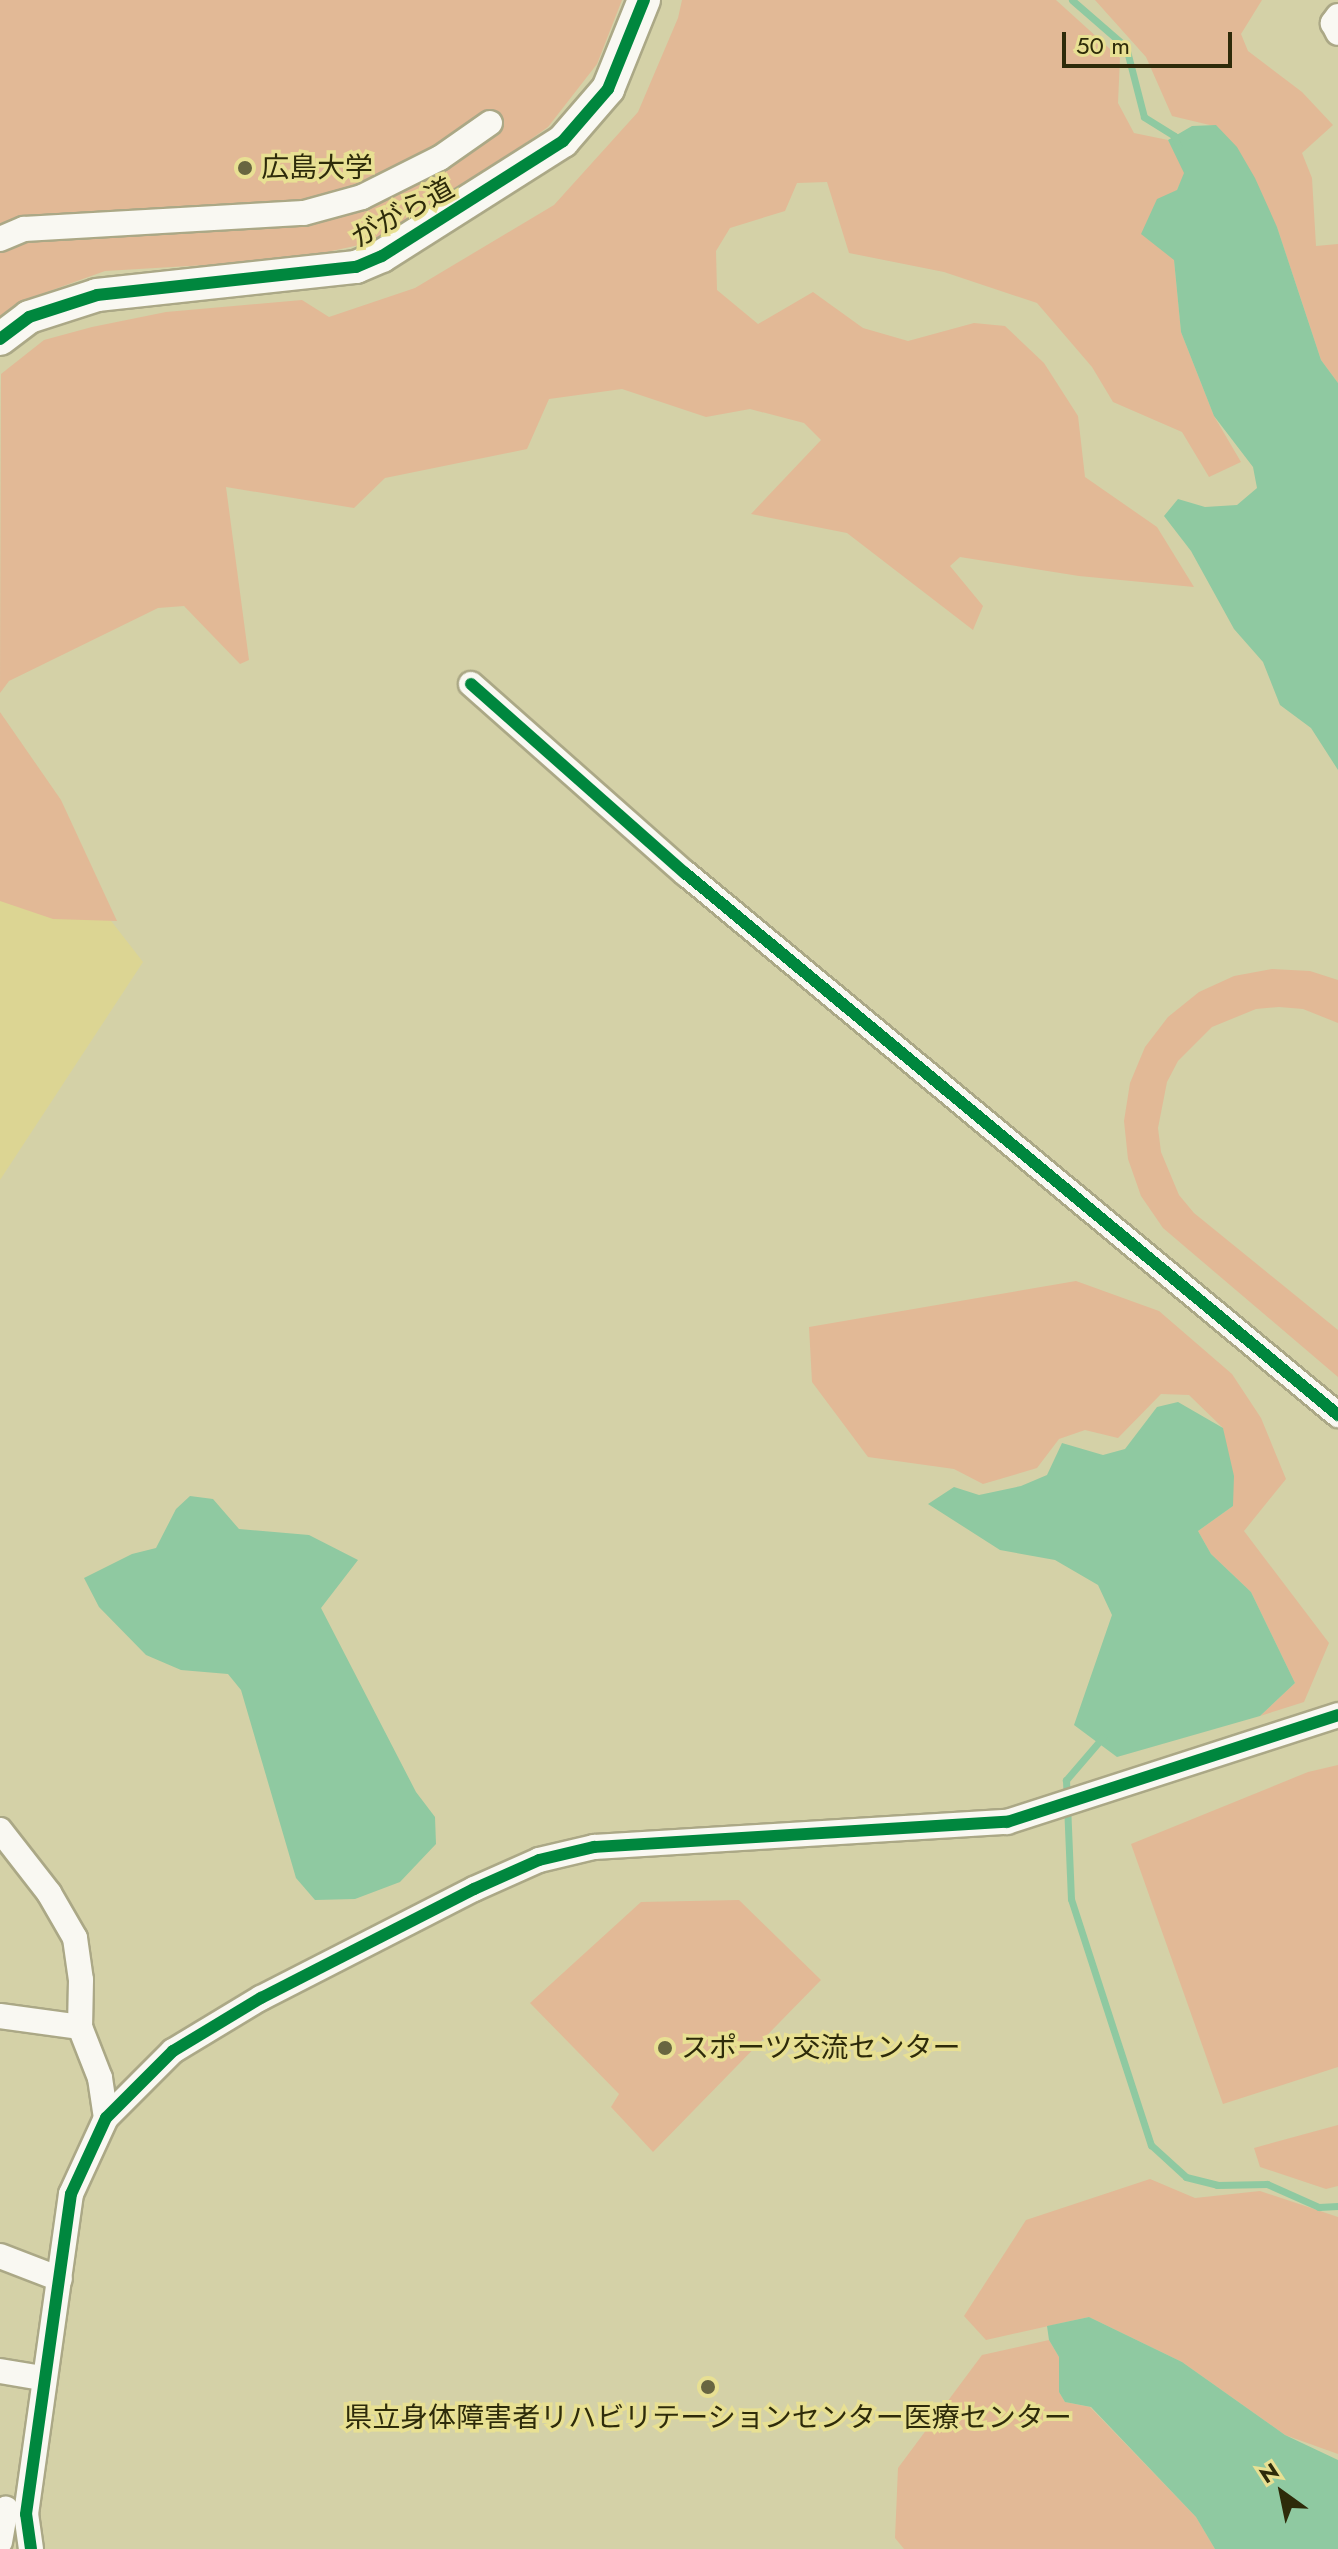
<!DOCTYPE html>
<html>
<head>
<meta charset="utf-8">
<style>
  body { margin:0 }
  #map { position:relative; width:1338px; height:2549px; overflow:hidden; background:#d4d1a7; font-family:Jost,"Noto Sans JP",sans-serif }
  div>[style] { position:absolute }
  .built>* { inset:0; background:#dcd593 }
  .green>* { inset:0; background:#e2b996 }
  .water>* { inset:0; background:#8fc9a1 }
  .stream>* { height:7px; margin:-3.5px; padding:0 3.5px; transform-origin:3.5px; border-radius:3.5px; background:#8fc9a1 }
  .roads { filter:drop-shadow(2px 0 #aba886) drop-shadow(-2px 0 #aba886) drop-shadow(0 2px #aba886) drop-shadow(0 -2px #aba886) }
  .minor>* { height:24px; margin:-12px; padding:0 12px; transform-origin:12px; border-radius:12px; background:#f9f8f2 }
  .tertiary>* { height:32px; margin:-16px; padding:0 16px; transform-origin:16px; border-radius:16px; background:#f9f8f2 }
  .cycleway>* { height:12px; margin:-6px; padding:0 6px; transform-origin:6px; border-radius:6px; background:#00873e }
  .dots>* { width:22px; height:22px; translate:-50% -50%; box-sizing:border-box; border:4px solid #e8e093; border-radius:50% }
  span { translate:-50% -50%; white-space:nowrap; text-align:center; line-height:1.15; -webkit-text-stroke:7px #e8e093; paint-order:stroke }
  .poi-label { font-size:28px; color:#2e2b0a }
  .left { translate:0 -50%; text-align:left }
  .street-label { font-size:28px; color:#2e2b0a }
  .north { position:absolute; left:1242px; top:2453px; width:80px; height:80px; -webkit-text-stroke:6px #e8e093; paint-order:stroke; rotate:327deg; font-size:22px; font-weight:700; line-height:32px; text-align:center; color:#2e2b0a }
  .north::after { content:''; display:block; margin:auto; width:28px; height:36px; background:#2e2b0a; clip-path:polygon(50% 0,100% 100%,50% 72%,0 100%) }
  .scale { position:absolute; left:1062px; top:32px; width:170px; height:36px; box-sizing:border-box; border:4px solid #2e2b0a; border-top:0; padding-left:10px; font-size:24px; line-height:28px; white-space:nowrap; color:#2e2b0a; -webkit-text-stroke:6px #e8e093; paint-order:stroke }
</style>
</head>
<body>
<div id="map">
  <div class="built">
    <i style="clip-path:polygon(0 778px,143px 962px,0 1180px)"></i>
  </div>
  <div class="green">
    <i style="clip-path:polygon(0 0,622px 0,597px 64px,548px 127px,431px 210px,364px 244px,290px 260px,105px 271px,19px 302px,0 316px)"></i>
    <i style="clip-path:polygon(682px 0,1056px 0,1120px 58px,1118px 103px,1134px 133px,1168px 140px,1185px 173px,1177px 190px,1174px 260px,1181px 332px,1214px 416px,1241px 462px,1209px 477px,1182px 432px,1113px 402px,1092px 367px,1037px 303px,944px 272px,849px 253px,827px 182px,797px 183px,785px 211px,730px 228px,716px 251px,717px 290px,758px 324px,813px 292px,863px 328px,908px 341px,974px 323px,1005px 326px,1044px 363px,1078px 416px,1085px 477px,1157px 527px,1194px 587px,1079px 576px,960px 557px,950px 566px,983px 606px,973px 630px,847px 533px,751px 514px,821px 440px,804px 423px,750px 409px,706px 417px,622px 389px,549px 399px,527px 449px,385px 478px,354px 508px,226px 487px,249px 660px,240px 664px,184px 606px,158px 608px,9px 681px,0 693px,1px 374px,44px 340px,92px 327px,166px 312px,302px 300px,329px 317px,415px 288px,554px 205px,638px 112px,678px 18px)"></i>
    <i style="clip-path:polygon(1095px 0,1262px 0,1241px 34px,1248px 51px,1302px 92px,1333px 125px,1302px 153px,1312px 178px,1316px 246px,1338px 244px,1338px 383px,1321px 360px,1277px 227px,1218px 127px,1172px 116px,1146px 57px)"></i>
    <i style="clip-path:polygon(0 712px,61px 800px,117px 921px,53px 919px,0 901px)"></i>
    <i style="clip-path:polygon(1272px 969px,1310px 971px,1338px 980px,1338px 1023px,1303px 1009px,1279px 1007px,1256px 1009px,1212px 1027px,1178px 1061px,1167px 1082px,1158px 1128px,1161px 1152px,1179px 1195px,1194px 1213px,1338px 1330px,1338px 1377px,1163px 1228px,1141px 1196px,1128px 1159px,1124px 1121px,1130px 1083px,1145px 1047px,1168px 1017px,1199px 992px,1234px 976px)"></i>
    <i style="clip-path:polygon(1076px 1281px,1159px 1311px,1232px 1374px,1261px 1418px,1286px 1479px,1244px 1531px,1329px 1643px,1304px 1702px,1260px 1716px,1295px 1683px,1251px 1592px,1211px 1554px,1198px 1531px,1233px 1506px,1223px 1428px,1189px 1395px,1161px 1394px,1118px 1438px,1085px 1430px,1059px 1439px,1037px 1468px,983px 1484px,954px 1469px,868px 1457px,812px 1382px,809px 1327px)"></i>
    <i style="clip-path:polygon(1338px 1765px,1338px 2067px,1223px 2104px,1131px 1844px,1308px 1772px)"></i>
    <i style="clip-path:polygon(739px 1900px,821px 1980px,653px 2152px,611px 2107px,619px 2094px,530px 2003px,641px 1902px)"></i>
    <i style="clip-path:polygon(1338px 2125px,1338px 2186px,1326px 2189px,1260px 2167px,1254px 2148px)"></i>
    <i style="clip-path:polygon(1150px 2179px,1195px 2198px,1260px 2191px,1338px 2217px,1338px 2454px,1285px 2435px,1182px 2362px,1089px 2317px,986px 2340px,964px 2316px,1026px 2220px)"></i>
    <i style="clip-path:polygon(1049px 2340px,1059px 2357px,1059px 2392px,1065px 2402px,1090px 2407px,1196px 2517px,1215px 2549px,904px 2549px,895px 2538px,898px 2468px,982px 2355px)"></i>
  </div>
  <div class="water">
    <i style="clip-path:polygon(1216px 125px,1237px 147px,1255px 178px,1277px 227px,1321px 360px,1338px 383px,1338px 770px,1311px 728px,1280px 705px,1263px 662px,1234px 629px,1191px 551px,1164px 516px,1178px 499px,1205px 507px,1237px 505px,1257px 488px,1253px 467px,1214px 416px,1181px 332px,1174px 260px,1141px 234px,1157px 199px,1177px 190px,1184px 173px,1168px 140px,1192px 126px)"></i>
    <i style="clip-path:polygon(1178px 1402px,1223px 1428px,1234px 1476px,1233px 1506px,1198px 1531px,1211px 1554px,1251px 1592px,1295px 1683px,1260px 1716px,1117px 1757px,1074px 1725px,1112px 1615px,1098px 1585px,1055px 1560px,1000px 1550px,928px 1504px,954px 1487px,979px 1495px,1021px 1486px,1047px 1475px,1062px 1443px,1103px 1455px,1125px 1449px,1157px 1407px)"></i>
    <i style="clip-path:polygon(190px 1496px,213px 1499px,239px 1529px,309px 1535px,358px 1560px,321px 1608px,416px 1792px,435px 1817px,436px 1844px,400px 1882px,355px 1899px,315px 1900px,296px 1878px,241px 1690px,228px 1674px,181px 1670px,146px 1655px,99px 1607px,84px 1578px,132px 1554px,156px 1548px,176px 1509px)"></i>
    <i style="clip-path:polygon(1089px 2317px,1182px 2362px,1285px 2435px,1338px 2460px,1338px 2549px,1215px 2549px,1196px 2517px,1091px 2407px,1065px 2402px,1059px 2392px,1059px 2357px,1049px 2340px,1047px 2326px)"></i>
  </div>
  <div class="stream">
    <i style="left:1072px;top:0;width:72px;rotate:41deg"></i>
    <i style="left:1126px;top:47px;width:72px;rotate:75.6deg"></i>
    <i style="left:1144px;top:117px;width:36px;rotate:32deg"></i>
    <i style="left:1174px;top:136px;width:10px;rotate:66deg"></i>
    <i style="left:1103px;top:1737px;width:57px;rotate:130.7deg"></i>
    <i style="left:1066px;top:1780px;width:119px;rotate:87.6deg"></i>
    <i style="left:1071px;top:1899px;width:259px;rotate:72deg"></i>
    <i style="left:1151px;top:2145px;width:47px;rotate:42.4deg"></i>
    <i style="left:1186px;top:2177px;width:32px;rotate:14deg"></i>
    <i style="left:1217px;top:2185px;width:50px;rotate:-1.1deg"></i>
    <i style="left:1267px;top:2184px;width:57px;rotate:23.9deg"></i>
    <i style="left:1319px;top:2207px;width:19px;rotate:-3deg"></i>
  </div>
  <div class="roads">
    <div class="minor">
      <i style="left:1338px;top:16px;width:9px;rotate:126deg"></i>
      <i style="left:1333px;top:23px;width:11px;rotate:63deg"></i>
      <i style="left:0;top:239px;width:26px;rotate:-23deg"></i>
      <i style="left:24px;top:229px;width:280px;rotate:-3.3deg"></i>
      <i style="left:304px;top:213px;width:60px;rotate:-15.4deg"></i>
      <i style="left:362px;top:197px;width:87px;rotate:-26.6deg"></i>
      <i style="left:440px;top:158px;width:61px;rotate:-35deg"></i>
      <i style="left:471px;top:684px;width:286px;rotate:41.5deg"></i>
      <i style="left:685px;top:873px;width:849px;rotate:39.69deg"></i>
      <i style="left:0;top:1830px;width:80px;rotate:52.1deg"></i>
      <i style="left:49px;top:1893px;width:52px;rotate:60deg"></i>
      <i style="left:75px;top:1938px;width:42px;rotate:81.9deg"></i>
      <i style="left:81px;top:1980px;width:47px;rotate:91.2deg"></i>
      <i style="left:80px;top:2027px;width:55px;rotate:68.6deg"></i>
      <i style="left:100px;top:2078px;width:40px;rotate:81.5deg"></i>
      <i style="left:0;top:2016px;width:81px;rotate:7.8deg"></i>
      <i style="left:0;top:2256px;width:64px;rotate:21deg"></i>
      <i style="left:0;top:2371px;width:43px;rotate:9.5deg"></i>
      <i style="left:0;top:2542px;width:34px;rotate:-80deg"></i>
      <i style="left:31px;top:2549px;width:35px;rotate:-98deg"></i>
      <i style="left:26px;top:2514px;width:323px;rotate:-82deg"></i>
      <i style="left:71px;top:2194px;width:84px;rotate:-65.3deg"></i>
      <i style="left:106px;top:2118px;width:95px;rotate:-45deg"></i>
      <i style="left:173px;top:2051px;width:103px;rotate:-31.1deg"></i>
      <i style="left:261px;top:1998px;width:239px;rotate:-27.1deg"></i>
      <i style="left:474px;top:1889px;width:71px;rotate:-24deg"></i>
      <i style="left:539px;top:1860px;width:57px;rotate:-13.3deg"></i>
      <i style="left:594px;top:1847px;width:414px;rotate:-3.5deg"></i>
      <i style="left:1007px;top:1822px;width:348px;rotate:-17.9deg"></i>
    </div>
    <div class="tertiary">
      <i style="left:0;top:339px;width:36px;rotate:-37deg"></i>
      <i style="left:29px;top:317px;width:71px;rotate:-17.9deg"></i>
      <i style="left:97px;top:295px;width:261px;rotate:-6.2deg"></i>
      <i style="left:356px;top:267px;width:28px;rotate:-23deg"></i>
      <i style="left:382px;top:256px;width:214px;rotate:-32.4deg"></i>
      <i style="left:563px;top:141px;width:69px;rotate:-49.1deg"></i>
      <i style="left:608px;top:89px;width:96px;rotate:-68deg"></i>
    </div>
  </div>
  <div class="cycleway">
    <i style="left:0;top:339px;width:36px;rotate:-37deg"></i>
    <i style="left:29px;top:317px;width:71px;rotate:-17.9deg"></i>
    <i style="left:97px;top:295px;width:261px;rotate:-6.2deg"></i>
    <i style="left:356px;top:267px;width:28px;rotate:-23deg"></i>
    <i style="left:382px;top:256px;width:214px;rotate:-32.4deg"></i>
    <i style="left:563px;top:141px;width:69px;rotate:-49.1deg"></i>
    <i style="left:608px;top:89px;width:96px;rotate:-68deg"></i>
    <i style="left:471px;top:684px;width:286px;rotate:41.5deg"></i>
    <i style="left:685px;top:873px;width:849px;rotate:39.69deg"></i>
    <i style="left:31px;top:2549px;width:35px;rotate:-98deg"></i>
    <i style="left:26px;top:2514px;width:323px;rotate:-82deg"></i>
    <i style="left:71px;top:2194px;width:84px;rotate:-65.3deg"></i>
    <i style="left:106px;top:2118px;width:95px;rotate:-45deg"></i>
    <i style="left:173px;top:2051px;width:103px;rotate:-31.1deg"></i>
    <i style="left:261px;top:1998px;width:239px;rotate:-27.1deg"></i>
    <i style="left:474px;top:1889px;width:71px;rotate:-24deg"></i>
    <i style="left:539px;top:1860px;width:57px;rotate:-13.3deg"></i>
    <i style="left:594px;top:1847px;width:414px;rotate:-3.5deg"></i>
    <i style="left:1007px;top:1822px;width:348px;rotate:-17.9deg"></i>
  </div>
  <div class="dots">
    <i style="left:245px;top:168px;background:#686541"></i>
    <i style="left:665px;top:2048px;background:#686541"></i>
    <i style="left:708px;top:2387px;background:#686541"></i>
  </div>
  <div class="poi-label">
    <span class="left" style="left:261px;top:168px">広島大学</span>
    <span class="left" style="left:681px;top:2048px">スポーツ交流センター</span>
    <span style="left:708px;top:2418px">県立身体障害者リハビリテーションセンター医療センター</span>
  </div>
  <div class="street-label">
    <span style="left:403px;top:213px;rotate:-29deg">ががら道</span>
  </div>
  <div class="north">N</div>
  <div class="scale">50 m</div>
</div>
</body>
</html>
